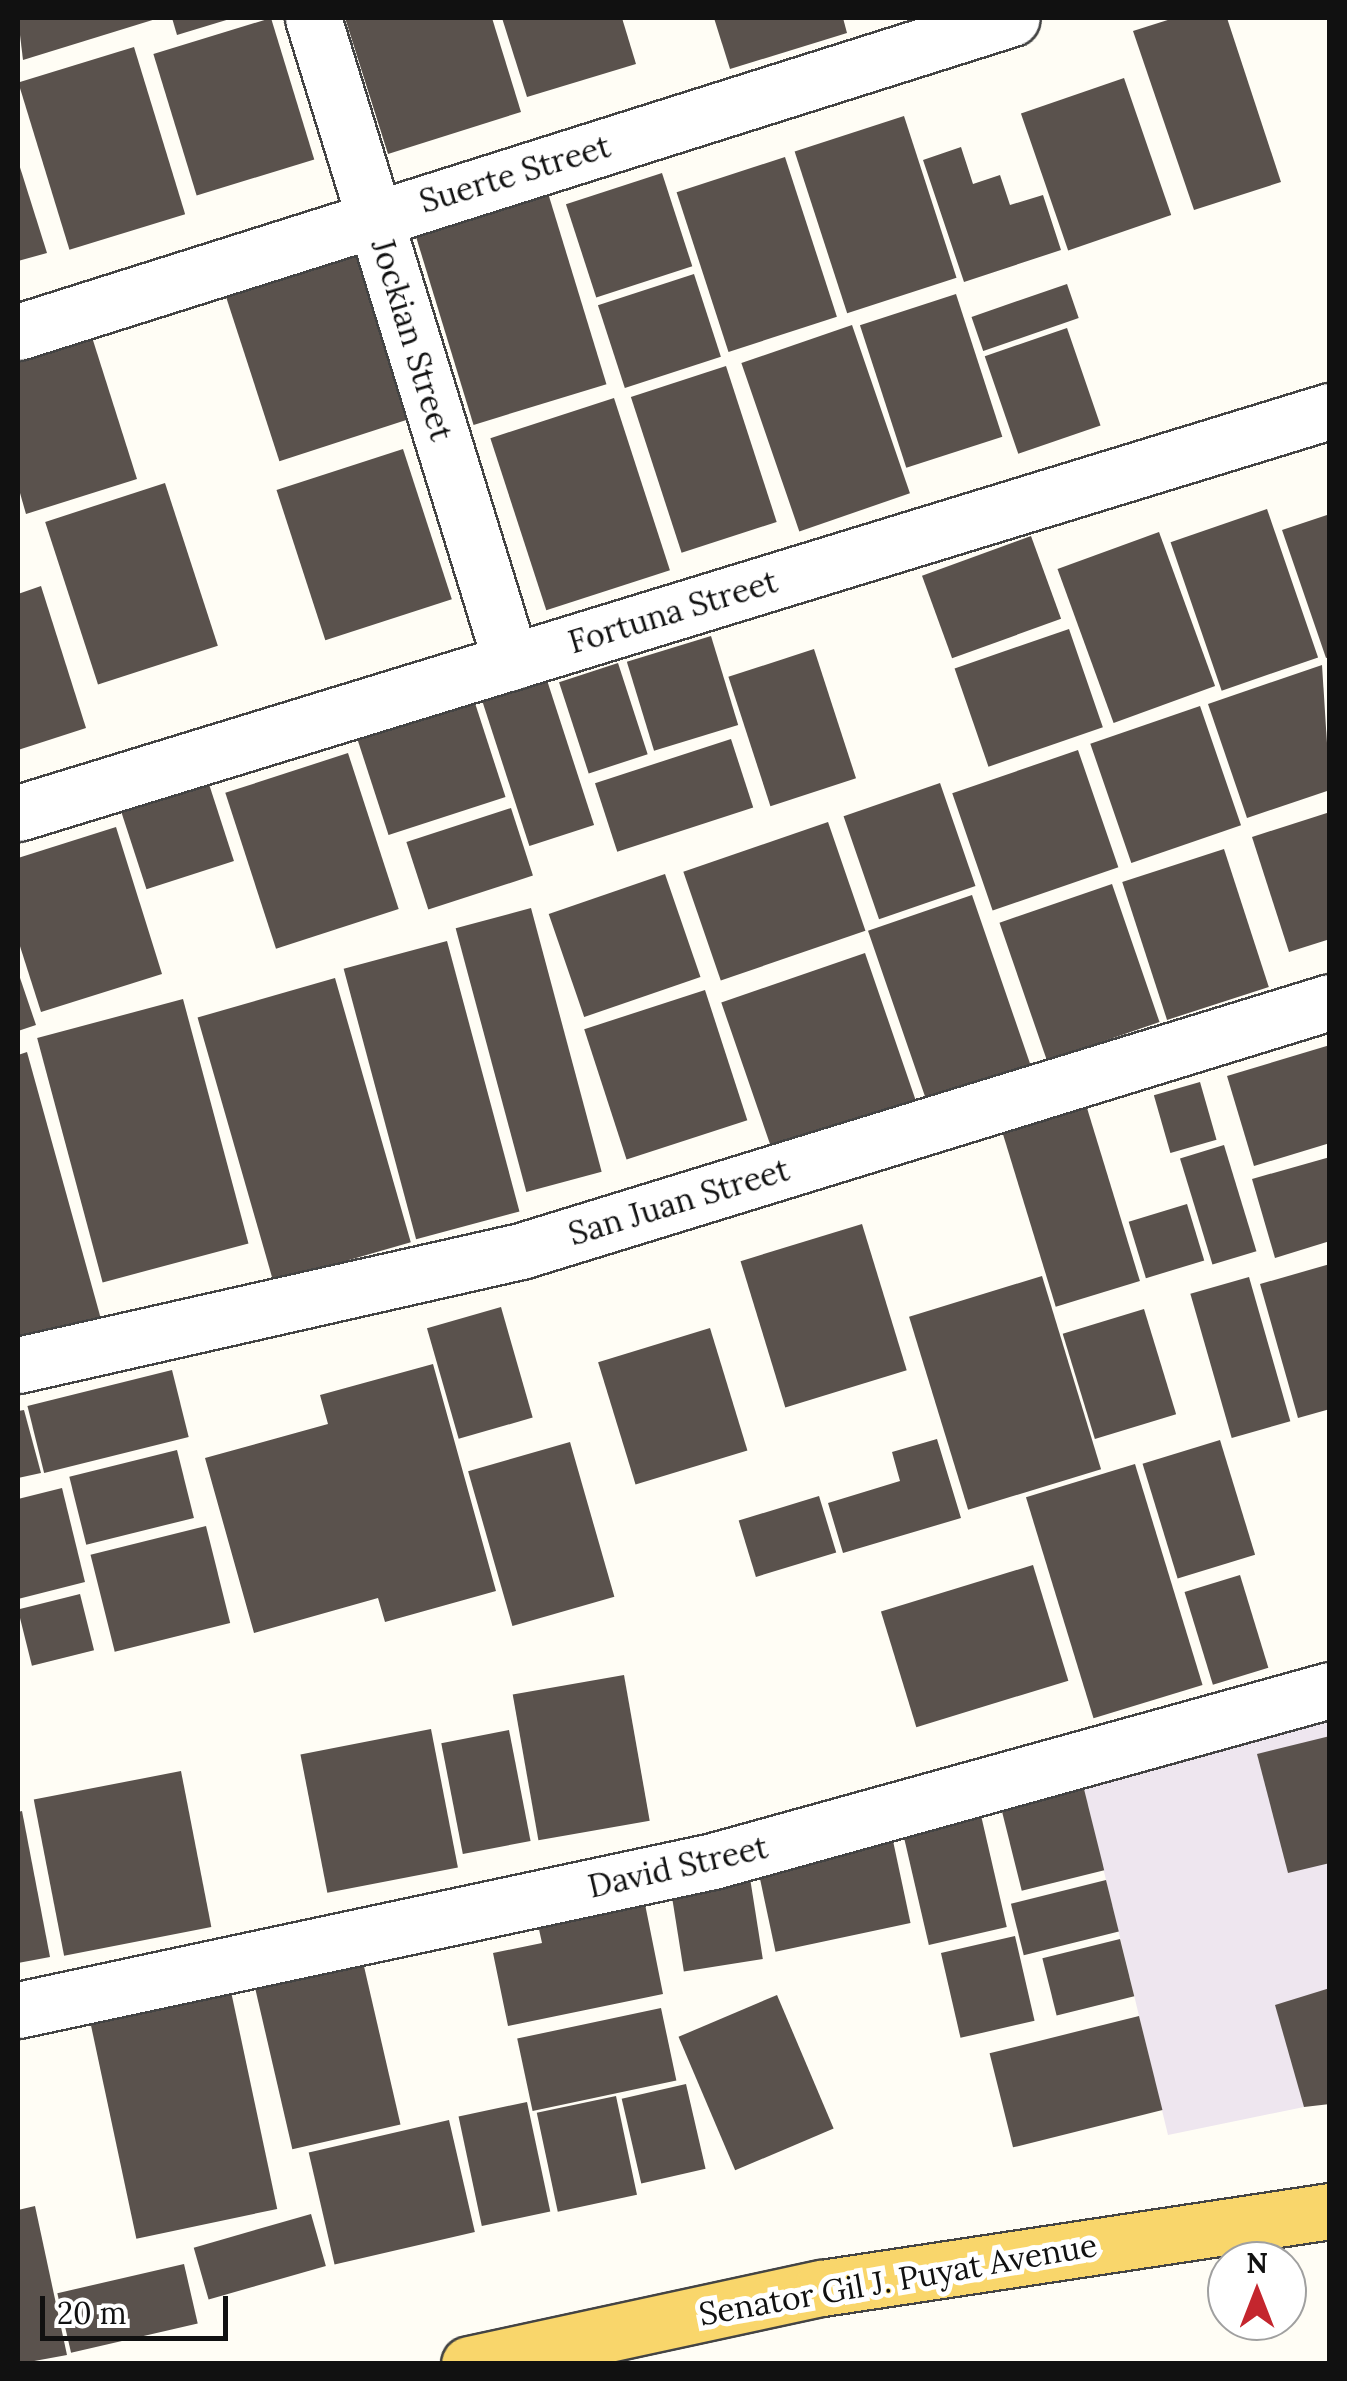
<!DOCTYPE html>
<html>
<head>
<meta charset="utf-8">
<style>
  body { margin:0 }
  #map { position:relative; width:1347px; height:2381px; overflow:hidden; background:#fffdf5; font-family:Lora,serif }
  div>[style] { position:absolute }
  .industrial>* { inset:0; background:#eee6ef }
  .building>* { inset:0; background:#5a524d; transform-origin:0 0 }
  .roads { filter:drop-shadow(2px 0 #444) drop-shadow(-2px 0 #444) drop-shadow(0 2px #444) drop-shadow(0 -2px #444) }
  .minor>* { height:55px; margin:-27.5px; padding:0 27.5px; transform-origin:27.5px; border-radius:27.5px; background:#fff }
  .major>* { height:55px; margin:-27.5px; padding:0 27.5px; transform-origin:27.5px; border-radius:27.5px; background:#f9d66b }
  span { translate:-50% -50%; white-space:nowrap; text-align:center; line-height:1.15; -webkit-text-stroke:10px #fff; paint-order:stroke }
  .street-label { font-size:32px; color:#111 }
  .frame { position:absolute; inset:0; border:20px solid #111; pointer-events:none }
  .north { position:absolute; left:1207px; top:2241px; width:100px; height:100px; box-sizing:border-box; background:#fff; border:2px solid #a0a0a0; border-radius:50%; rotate:0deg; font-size:28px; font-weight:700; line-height:40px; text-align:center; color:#111 }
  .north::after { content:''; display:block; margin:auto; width:35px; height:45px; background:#c4262e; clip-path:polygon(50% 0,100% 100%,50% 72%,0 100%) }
  .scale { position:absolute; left:40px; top:2296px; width:188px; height:45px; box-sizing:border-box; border:5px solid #111; border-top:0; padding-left:12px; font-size:30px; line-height:35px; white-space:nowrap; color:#111; -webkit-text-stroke:8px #fff; paint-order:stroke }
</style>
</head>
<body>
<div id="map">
  <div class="industrial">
    <i style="clip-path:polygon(1329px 1708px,1329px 1988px,1304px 2107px,1168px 2135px,1081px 1777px)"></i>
  </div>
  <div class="building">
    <i style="clip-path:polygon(18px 18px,159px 18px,23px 60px)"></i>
    <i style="clip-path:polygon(172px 18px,233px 18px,177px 35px)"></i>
    <i style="left:271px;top:18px;width:148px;height:123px;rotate:73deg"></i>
    <i style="clip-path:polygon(345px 18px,492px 18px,521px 112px,388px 154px)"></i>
    <i style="clip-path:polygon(502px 18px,622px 18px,636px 64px,527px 97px)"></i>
    <i style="clip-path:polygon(714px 18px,843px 18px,847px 33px,730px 69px)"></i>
    <i style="clip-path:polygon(1174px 18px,1227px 18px,1281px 182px,1194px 210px,1133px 31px)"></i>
    <i style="left:134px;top:47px;width:175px;height:121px;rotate:73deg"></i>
    <i style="left:1124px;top:78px;width:145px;height:109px;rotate:71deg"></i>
    <i style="left:904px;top:116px;width:170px;height:115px;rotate:72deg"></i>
    <i style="clip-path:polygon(961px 147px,973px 184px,1000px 175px,1010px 205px,1043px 195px,1061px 250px,964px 282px,923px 160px)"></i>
    <i style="left:785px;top:157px;width:168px;height:114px;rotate:72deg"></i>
    <i style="clip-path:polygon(18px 161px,47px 253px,18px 261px)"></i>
    <i style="left:662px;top:173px;width:98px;height:101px;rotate:72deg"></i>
    <i style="left:548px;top:193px;width:200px;height:139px;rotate:73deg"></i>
    <i style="left:356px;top:247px;width:180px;height:139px;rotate:72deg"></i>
    <i style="left:694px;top:274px;width:87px;height:101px;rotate:72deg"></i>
    <i style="left:1067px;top:284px;width:36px;height:101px;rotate:71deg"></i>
    <i style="left:956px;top:294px;width:150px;height:101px;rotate:72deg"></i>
    <i style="left:852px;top:325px;width:178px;height:117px;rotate:71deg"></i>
    <i style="left:1067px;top:328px;width:103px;height:87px;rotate:71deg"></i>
    <i style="clip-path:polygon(91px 334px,137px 479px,26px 514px,18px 486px,18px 358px)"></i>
    <i style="left:726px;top:366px;width:164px;height:100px;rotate:72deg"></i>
    <i style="left:614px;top:398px;width:181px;height:130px;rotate:72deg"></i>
    <i style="left:403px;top:449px;width:158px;height:133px;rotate:72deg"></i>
    <i style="left:165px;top:483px;width:171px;height:126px;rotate:72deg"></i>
    <i style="left:1267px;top:509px;width:157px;height:102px;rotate:71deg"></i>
    <i style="clip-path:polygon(1330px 514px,1330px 657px,1326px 658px,1282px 530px)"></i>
    <i style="left:1159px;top:532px;width:164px;height:108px;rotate:70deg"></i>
    <i style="left:1031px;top:536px;width:88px;height:116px;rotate:70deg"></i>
    <i style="clip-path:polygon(41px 586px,86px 728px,18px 750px,18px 594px)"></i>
    <i style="left:1069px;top:629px;width:104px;height:121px;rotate:71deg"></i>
    <i style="left:711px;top:636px;width:93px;height:88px;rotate:73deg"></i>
    <i style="left:814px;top:649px;width:136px;height:90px;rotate:72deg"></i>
    <i style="left:618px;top:663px;width:96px;height:62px;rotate:72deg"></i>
    <i style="clip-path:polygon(1322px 665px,1330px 790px,1247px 818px,1208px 704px)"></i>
    <i style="left:544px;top:671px;width:162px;height:68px;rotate:72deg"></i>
    <i style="left:474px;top:700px;width:102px;height:123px;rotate:72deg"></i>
    <i style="left:1200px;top:706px;width:126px;height:116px;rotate:71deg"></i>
    <i style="left:731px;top:739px;width:72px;height:143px;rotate:72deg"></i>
    <i style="left:1078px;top:750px;width:124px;height:133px;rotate:71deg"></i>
    <i style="left:348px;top:753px;width:164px;height:129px;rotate:72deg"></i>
    <i style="left:208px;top:781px;width:84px;height:92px;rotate:72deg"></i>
    <i style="left:940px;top:783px;width:109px;height:102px;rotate:71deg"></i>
    <i style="left:511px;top:808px;width:71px;height:110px;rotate:72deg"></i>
    <i style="clip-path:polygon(1330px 812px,1330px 939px,1289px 952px,1252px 837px)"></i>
    <i style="left:828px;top:822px;width:115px;height:153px;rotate:71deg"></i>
    <i style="clip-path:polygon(116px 827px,162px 974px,41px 1012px,18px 940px,18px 858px)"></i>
    <i style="left:1224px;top:849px;width:145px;height:107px;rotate:72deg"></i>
    <i style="left:665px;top:874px;width:109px;height:123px;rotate:71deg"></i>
    <i style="left:1112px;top:884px;width:146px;height:119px;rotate:71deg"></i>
    <i style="left:972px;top:895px;width:180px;height:110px;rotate:71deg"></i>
    <i style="left:531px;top:908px;width:273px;height:78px;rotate:75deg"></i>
    <i style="left:447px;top:941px;width:280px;height:107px;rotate:75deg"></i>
    <i style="left:865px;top:953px;width:158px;height:152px;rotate:71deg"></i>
    <i style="clip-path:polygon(18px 972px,36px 1025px,18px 1031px)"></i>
    <i style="left:335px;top:978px;width:275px;height:143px;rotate:74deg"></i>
    <i style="left:705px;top:990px;width:137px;height:127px;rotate:72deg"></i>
    <i style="left:183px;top:999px;width:253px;height:151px;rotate:75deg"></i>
    <i style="clip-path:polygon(1330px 1045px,1330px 1143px,1254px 1166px,1227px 1076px)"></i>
    <i style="clip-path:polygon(27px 1052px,104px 1330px,18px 1354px,18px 1055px)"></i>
    <i style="left:1200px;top:1082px;width:60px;height:48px;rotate:74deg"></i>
    <i style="left:1087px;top:1108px;width:181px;height:88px;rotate:73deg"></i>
    <i style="left:1224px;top:1145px;width:111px;height:46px;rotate:73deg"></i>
    <i style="clip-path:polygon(1330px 1157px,1330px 1241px,1275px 1258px,1252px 1179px)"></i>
    <i style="left:1187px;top:1204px;width:59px;height:61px;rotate:73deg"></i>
    <i style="left:862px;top:1224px;width:153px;height:127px;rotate:73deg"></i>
    <i style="clip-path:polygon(1330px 1264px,1330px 1409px,1298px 1418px,1260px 1284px)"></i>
    <i style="left:1042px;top:1276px;width:202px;height:139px;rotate:73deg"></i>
    <i style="left:1249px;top:1277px;width:150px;height:61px;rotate:74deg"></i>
    <i style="left:501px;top:1307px;width:115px;height:77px;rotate:74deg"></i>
    <i style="left:1144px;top:1309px;width:110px;height:85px;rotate:73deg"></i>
    <i style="left:710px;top:1328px;width:128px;height:117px;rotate:73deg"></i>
    <i style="clip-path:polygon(433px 1364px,496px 1591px,385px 1622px,378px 1598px,254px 1633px,205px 1458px,328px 1424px,320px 1395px)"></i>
    <i style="left:172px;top:1370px;width:69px;height:149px;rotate:76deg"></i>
    <i style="clip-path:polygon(24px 1410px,41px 1473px,18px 1478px,18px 1411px)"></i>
    <i style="clip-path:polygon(937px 1439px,961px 1518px,843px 1553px,828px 1503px,900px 1481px,892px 1452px)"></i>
    <i style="left:1220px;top:1440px;width:120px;height:81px;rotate:73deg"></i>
    <i style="left:570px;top:1442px;width:161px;height:106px;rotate:74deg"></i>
    <i style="left:177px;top:1450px;width:70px;height:111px;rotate:76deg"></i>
    <i style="left:1135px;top:1464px;width:231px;height:114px;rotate:73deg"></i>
    <i style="clip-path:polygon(62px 1488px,85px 1582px,18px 1599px,18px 1499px)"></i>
    <i style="left:819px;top:1496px;width:59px;height:84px;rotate:73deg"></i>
    <i style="left:206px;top:1526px;width:100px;height:119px;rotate:76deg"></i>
    <i style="left:1033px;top:1565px;width:121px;height:159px;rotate:73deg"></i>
    <i style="left:1240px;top:1575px;width:97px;height:58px;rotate:73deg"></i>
    <i style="left:80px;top:1594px;width:58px;height:64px;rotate:76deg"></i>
    <i style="left:624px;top:1675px;width:148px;height:113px;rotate:80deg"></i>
    <i style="left:431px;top:1729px;width:141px;height:133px;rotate:79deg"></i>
    <i style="left:509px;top:1730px;width:113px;height:69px;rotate:79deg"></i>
    <i style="clip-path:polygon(1330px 1736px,1330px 1863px,1288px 1873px,1257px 1754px)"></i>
    <i style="left:181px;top:1771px;width:159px;height:150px;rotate:79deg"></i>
    <i style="left:1081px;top:1777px;width:96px;height:85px;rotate:76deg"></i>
    <i style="clip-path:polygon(22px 1811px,50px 1957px,18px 1963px,18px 1812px)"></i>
    <i style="left:980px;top:1811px;width:119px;height:80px;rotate:77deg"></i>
    <i style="left:892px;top:1836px;width:89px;height:138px;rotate:78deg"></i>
    <i style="left:750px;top:1878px;width:82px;height:80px;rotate:81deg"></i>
    <i style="left:1106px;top:1880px;width:53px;height:98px;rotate:76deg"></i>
    <i style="clip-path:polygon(642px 1889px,663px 1994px,508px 2026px,493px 1953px,542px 1943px,535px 1911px)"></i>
    <i style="left:1015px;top:1936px;width:87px;height:76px;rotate:77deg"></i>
    <i style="left:1120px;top:1939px;width:59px;height:80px;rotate:76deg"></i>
    <i style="left:360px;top:1949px;width:180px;height:111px;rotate:77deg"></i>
    <i style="left:229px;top:1982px;width:232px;height:144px;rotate:78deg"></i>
    <i style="clip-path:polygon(1330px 1988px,1330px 2104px,1304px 2107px,1275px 2005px)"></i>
    <i style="left:777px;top:1995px;width:145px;height:107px;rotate:67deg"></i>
    <i style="left:661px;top:2008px;width:74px;height:147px;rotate:78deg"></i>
    <i style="left:1139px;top:2016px;width:97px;height:154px;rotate:76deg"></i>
    <i style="left:686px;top:2084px;width:87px;height:66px;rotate:77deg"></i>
    <i style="left:616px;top:2096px;width:101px;height:81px;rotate:78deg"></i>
    <i style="left:527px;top:2102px;width:112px;height:70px;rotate:78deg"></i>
    <i style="left:449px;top:2120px;width:115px;height:144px;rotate:77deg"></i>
    <i style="clip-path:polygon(35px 2206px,67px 2355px,18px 2364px,18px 2210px)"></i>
    <i style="left:311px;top:2214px;width:54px;height:122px;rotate:74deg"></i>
    <i style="left:184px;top:2264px;width:61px;height:130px;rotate:77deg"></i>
  </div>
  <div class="roads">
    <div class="minor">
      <i style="left:313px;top:18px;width:674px;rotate:72.91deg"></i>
      <i style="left:18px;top:332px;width:1042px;rotate:-17.53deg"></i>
      <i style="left:18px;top:813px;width:1372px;rotate:-17.04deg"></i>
      <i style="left:18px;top:1365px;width:516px;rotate:-12.77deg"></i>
      <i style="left:521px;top:1251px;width:846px;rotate:-17.11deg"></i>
      <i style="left:18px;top:2010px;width:711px;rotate:-12.1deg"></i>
      <i style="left:713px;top:1861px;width:640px;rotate:-15.49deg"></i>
    </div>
    <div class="major">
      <i style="left:469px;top:2364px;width:361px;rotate:-12.2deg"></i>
      <i style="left:822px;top:2288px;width:514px;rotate:-8.62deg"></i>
    </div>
  </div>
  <div class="street-label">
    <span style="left:515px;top:174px;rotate:-17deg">Suerte Street</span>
    <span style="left:412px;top:340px;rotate:73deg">Jockian Street</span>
    <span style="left:673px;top:612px;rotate:-17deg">Fortuna Street</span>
    <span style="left:679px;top:1202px;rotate:-17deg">San Juan Street</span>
    <span style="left:678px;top:1867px;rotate:-13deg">David Street</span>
    <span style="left:898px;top:2280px;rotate:-10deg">Senator Gil J. Puyat Avenue</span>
  </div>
  <div class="frame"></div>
  <div class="north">N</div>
  <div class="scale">20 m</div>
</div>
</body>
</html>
